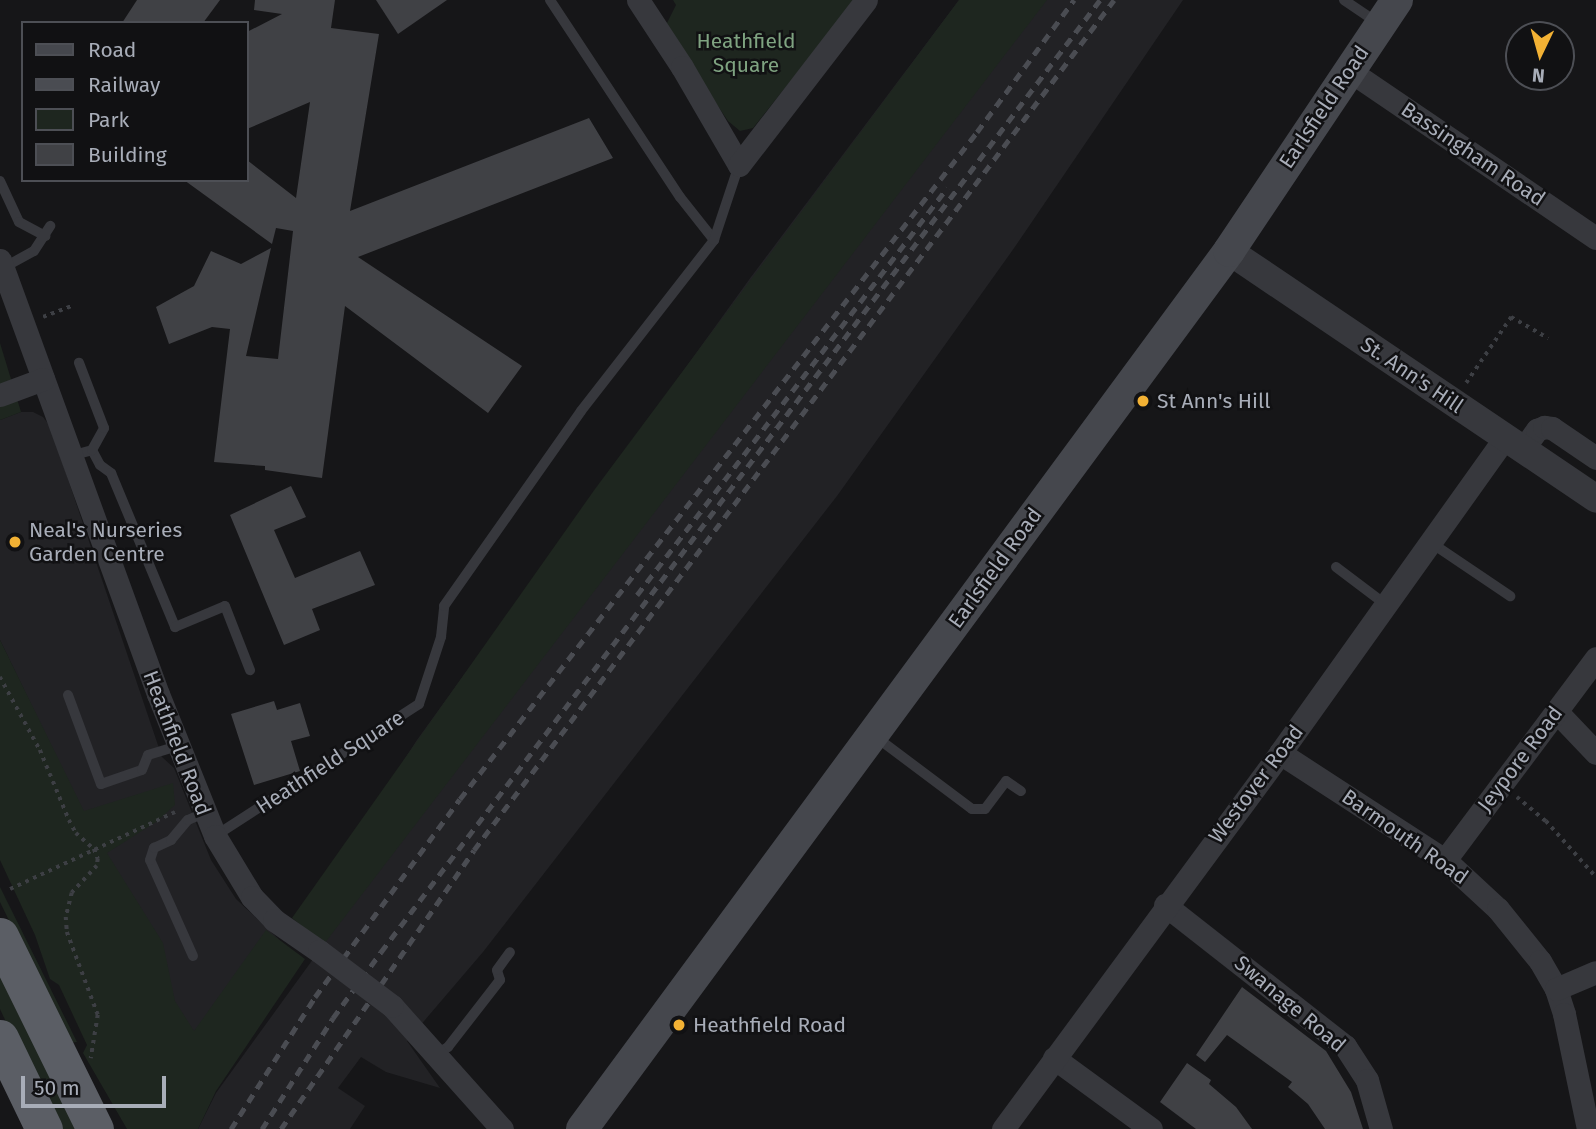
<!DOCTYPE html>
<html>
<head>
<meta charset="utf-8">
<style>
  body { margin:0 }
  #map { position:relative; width:1596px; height:1129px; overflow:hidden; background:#161618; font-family:"Fira Sans",sans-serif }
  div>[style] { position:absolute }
  .built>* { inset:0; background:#222225 }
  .green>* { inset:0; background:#1e261f }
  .building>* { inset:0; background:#404145 }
  .path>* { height:3.5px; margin-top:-1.75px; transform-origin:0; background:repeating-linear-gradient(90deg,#3d3f44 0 3.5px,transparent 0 8.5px) }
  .service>* { height:10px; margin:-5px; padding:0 5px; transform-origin:5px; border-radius:5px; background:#37383d }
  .minor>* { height:23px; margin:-11.5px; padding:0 11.5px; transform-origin:11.5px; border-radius:11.5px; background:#37383d }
  .tertiary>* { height:28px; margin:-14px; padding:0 14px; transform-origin:14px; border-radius:14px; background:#37383d }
  .secondary>* { height:32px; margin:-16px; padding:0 16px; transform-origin:16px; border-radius:16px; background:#45474d }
  .trunk>* { height:37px; margin:-18.5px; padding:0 18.5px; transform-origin:18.5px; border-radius:18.5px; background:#5b5e65 }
  .rail>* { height:5px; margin-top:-2.5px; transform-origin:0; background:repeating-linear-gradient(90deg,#4a4c52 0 9px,transparent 0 16px) }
  .minor-bridge>* { height:23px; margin:-11.5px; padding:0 11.5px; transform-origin:11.5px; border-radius:11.5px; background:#37383d }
  .dots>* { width:19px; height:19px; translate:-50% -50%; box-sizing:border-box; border:4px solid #111113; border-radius:50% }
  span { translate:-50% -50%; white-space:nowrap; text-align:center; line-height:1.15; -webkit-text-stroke:5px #111113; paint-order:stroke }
  .park-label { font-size:21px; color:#7fa381 }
  .street-label { font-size:21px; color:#a8adb8 }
  .poi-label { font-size:21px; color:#a8adb8 }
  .left { translate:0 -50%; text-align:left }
  .legend { position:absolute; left:21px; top:21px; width:228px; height:161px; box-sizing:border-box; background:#111113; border:2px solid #4d4f55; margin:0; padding:9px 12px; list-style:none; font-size:21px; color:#a8adb8 }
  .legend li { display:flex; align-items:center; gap:14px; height:35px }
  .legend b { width:35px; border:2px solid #4d4f55 }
  .north { position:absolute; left:1505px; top:21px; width:70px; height:70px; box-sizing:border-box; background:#111113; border:2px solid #4d4f55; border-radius:50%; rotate:185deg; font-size:19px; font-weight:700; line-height:28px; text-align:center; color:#a8adb8 }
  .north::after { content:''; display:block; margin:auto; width:24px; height:32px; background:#f2b134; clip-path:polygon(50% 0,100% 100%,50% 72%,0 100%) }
  .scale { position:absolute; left:21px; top:1076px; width:145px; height:32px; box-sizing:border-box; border:4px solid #a8adb8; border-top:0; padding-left:9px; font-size:21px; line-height:24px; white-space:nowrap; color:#a8adb8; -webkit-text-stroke:5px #111113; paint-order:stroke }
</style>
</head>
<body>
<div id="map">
  <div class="built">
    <i style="clip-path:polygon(959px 0,1183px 0,1012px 251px,837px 496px,483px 952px,407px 1041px,440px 1088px,386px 1072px,361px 1057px,338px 1088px,365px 1106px,350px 1129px,198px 1129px,216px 1093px,324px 944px,393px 777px,417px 740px,751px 277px)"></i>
    <i style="clip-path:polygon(21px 412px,33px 412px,43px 417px,50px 426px,162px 757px,174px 768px,211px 860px,236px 899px,287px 947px,206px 1066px,0 640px,0 420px)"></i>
  </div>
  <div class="green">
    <i style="clip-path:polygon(673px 0,855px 0,753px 128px,740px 131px,728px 121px,665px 27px,676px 5px)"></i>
    <i style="clip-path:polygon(959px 0,1047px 0,324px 944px,292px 918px,595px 489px)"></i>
    <i style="clip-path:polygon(0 343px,21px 412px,0 420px)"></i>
    <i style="clip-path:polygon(0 640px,84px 811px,173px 783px,175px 805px,156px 822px,107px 853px,163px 943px,175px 1001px,194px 1031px,266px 930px,305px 959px,216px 1091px,198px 1129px,127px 1129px,83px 1053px,87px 1045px,59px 985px,50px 979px,35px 935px,0 860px)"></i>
    <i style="clip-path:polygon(0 887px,77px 1042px,69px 1043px,0 902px)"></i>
    <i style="clip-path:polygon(0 968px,77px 1129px,56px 1129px,0 1009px)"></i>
  </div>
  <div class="building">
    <i style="clip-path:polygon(137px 0,220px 0,203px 23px,122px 23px)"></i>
    <i style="clip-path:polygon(255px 0,335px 0,331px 28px,379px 34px,350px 211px,589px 118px,613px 158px,358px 257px,522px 366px,488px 413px,345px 306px,322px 478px,265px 470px,265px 466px,214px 462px,230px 329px,212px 327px,169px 344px,156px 307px,194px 286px,211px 251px,241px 264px,271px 248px,246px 356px,278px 359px,293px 231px,276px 228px,272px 244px,184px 180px,247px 180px,247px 160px,296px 198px,310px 102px,247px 129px,247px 32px,282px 14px,254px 10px)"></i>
    <i style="clip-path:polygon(376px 0,447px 0,398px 34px)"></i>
    <i style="clip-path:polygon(291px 486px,306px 517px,274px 530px,295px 578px,360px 551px,375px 585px,312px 609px,320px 630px,284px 645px,230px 515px)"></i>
    <i style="clip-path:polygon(274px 701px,277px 710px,300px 703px,310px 736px,291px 741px,300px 771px,254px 785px,231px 714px)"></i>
    <i style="clip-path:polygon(1242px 987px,1326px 1051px,1351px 1092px,1363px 1129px,1325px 1129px,1308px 1104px,1288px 1087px,1292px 1082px,1227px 1035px,1205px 1062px,1196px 1055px)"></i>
    <i style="clip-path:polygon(1187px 1063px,1211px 1080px,1209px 1084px,1236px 1107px,1252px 1129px,1196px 1129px,1160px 1102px)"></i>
  </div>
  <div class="path">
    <i style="left:43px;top:317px;width:33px;rotate:-21deg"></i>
    <i style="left:1466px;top:383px;width:80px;rotate:-55.7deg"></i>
    <i style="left:1511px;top:317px;width:43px;rotate:29.6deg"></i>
    <i style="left:0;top:677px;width:83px;rotate:61.3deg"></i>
    <i style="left:40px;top:750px;width:76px;rotate:67.5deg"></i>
    <i style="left:69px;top:820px;width:15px;rotate:62deg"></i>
    <i style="left:76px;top:833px;width:24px;rotate:42deg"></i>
    <i style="left:94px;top:849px;width:11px;rotate:68deg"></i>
    <i style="left:98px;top:859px;width:7px;rotate:98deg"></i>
    <i style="left:97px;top:866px;width:37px;rotate:133deg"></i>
    <i style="left:72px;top:893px;width:25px;rotate:104deg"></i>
    <i style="left:66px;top:917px;width:15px;rotate:86deg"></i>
    <i style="left:67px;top:932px;width:89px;rotate:69.5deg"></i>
    <i style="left:98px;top:1015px;width:44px;rotate:99.2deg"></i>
    <i style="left:1517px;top:797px;width:38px;rotate:40deg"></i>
    <i style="left:1546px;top:821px;width:75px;rotate:48.2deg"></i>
    <i style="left:10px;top:889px;width:182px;rotate:-25deg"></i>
  </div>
  <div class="service">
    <i style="left:550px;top:0;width:236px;rotate:56.6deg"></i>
    <i style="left:680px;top:197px;width:55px;rotate:51.7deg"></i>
    <i style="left:1344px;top:0;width:41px;rotate:34.1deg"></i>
    <i style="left:0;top:181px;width:45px;rotate:65.1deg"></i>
    <i style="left:19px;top:222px;width:30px;rotate:28deg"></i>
    <i style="left:3px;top:268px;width:35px;rotate:-29deg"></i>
    <i style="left:34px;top:251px;width:30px;rotate:-57deg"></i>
    <i style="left:92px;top:450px;width:17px;rotate:62deg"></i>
    <i style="left:100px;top:465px;width:14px;rotate:36deg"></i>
    <i style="left:111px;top:473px;width:167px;rotate:67.4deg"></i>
    <i style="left:175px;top:627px;width:54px;rotate:-22.8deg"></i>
    <i style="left:225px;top:606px;width:69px;rotate:68.7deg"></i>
    <i style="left:70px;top:456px;width:23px;rotate:-15deg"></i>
    <i style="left:92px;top:450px;width:25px;rotate:-61deg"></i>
    <i style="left:104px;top:428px;width:70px;rotate:-111deg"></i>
    <i style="left:1430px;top:542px;width:97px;rotate:34deg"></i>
    <i style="left:1336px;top:567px;width:61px;rotate:37.1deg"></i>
    <i style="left:68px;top:695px;width:95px;rotate:69.7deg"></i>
    <i style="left:101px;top:784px;width:43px;rotate:-18.9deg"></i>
    <i style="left:142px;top:770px;width:16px;rotate:-68deg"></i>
    <i style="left:148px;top:755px;width:31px;rotate:-17deg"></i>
    <i style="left:876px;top:737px;width:120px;rotate:36.9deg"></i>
    <i style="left:972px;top:809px;width:13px"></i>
    <i style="left:985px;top:809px;width:35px;rotate:-53deg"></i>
    <i style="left:1006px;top:781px;width:18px;rotate:34deg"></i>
    <i style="left:215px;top:836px;width:243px;rotate:-32.9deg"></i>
    <i style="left:419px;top:704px;width:71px;rotate:-71.8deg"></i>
    <i style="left:441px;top:637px;width:31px;rotate:-84deg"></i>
    <i style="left:444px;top:606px;width:238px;rotate:-54.9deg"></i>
    <i style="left:581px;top:411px;width:217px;rotate:-52.1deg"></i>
    <i style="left:714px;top:240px;width:79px;rotate:-71.6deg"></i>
    <i style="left:193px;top:956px;width:105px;rotate:-114.1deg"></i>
    <i style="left:150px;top:860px;width:13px;rotate:-72deg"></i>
    <i style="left:154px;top:848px;width:19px;rotate:-25deg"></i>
    <i style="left:171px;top:840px;width:26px;rotate:-50deg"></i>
    <i style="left:188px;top:820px;width:17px;rotate:-24deg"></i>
    <i style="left:436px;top:1054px;width:14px;rotate:-30deg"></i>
    <i style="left:448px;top:1047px;width:85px;rotate:-52.2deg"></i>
    <i style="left:500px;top:980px;width:10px;rotate:-107deg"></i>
    <i style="left:497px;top:970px;width:22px;rotate:-54deg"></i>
  </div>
  <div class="minor">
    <i style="left:638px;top:0;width:80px;rotate:56.7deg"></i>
    <i style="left:682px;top:67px;width:113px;rotate:59.8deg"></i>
    <i style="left:739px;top:165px;width:208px;rotate:-52.4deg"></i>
    <i style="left:1350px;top:71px;width:297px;rotate:34.2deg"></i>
    <i style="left:0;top:260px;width:462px;rotate:70deg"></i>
    <i style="left:158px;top:694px;width:153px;rotate:68.1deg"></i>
    <i style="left:215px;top:836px;width:71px;rotate:58.8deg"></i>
    <i style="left:252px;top:897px;width:32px;rotate:46deg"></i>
    <i style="left:274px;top:920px;width:55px;rotate:34.6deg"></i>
    <i style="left:0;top:395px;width:46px;rotate:-20.4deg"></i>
    <i style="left:1523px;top:449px;width:24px;rotate:-54deg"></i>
    <i style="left:1537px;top:430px;width:8px;rotate:-23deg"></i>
    <i style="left:1544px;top:427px;width:8px;rotate:7deg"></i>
    <i style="left:1552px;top:428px;width:53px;rotate:34.3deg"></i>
    <i style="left:1556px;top:711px;width:58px;rotate:46.4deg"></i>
    <i style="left:1280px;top:753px;width:197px;rotate:33deg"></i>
    <i style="left:1445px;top:860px;width:72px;rotate:42.8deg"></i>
    <i style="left:1498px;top:909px;width:67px;rotate:51.1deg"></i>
    <i style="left:1540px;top:961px;width:32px;rotate:60deg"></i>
    <i style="left:1556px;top:989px;width:26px;rotate:72deg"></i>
    <i style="left:1564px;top:1014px;width:117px;rotate:78.2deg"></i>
    <i style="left:1445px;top:860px;width:252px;rotate:-53.2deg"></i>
    <i style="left:1165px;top:905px;width:229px;rotate:38.1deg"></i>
    <i style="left:1345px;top:1046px;width:40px;rotate:57.1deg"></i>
    <i style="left:1367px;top:1080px;width:51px;rotate:74.1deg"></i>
    <i style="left:1556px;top:989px;width:43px;rotate:-23deg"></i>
    <i style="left:392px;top:1006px;width:165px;rotate:48.2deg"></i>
    <i style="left:1054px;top:1058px;width:120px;rotate:36.2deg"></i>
    <i style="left:1003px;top:1129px;width:467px;rotate:-53.6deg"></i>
    <i style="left:1280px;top:753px;width:388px;rotate:-54.5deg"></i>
  </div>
  <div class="tertiary">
    <i style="left:1229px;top:251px;width:443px;rotate:34deg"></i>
  </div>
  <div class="secondary">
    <i style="left:582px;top:1129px;width:1091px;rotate:-53.61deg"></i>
    <i style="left:1229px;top:251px;width:302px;rotate:-56.2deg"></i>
  </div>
  <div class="trunk">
    <i style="left:0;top:936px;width:215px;rotate:63.8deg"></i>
    <i style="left:0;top:1038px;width:101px;rotate:64.2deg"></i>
  </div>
  <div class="rail">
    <i style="left:637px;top:595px;width:512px;rotate:-52.7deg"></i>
    <i style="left:231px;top:1129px;width:156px;rotate:-57.5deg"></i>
    <i style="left:315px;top:997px;width:245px;rotate:-53.8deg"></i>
    <i style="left:460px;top:799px;width:844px;rotate:-52.22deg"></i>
    <i style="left:977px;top:132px;width:164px;rotate:-53.7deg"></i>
    <i style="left:262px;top:1129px;width:132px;rotate:-57.4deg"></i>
    <i style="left:333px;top:1018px;width:82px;rotate:-54deg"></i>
    <i style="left:381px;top:952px;width:1193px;rotate:-52.94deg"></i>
    <i style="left:281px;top:1129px;width:339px;rotate:-55.3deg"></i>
    <i style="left:474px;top:850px;width:1064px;rotate:-53.02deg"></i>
  </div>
  <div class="minor-bridge">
    <i style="left:319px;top:951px;width:91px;rotate:37deg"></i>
  </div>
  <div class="dots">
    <i style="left:1143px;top:401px;background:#f2b134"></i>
    <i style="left:15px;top:542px;background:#f2b134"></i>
    <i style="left:679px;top:1025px;background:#f2b134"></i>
  </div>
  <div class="park-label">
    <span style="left:746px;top:53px">Heathfield<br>Square</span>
  </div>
  <div class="street-label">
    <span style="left:1324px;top:107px;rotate:-56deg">Earlsfield Road</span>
    <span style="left:1473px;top:154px;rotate:34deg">Bassingham Road</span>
    <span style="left:1412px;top:375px;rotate:34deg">St. Ann's Hill</span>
    <span style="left:995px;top:568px;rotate:-54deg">Earlsfield Road</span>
    <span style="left:177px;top:743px;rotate:69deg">Heathfield Road</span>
    <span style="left:1520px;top:759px;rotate:-53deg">Jeypore Road</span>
    <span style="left:330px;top:762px;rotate:-33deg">Heathfield Square</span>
    <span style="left:1256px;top:784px;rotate:-53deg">Westover Road</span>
    <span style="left:1405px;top:837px;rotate:35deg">Barmouth Road</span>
    <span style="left:1290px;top:1004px;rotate:40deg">Swanage Road</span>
  </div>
  <div class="poi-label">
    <span class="left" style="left:1157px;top:401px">St Ann's Hill</span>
    <span class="left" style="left:29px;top:542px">Neal's Nurseries<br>Garden Centre</span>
    <span class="left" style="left:693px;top:1025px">Heathfield Road</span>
  </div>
  <ul class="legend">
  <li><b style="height:9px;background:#45474d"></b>Road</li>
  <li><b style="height:9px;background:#4a4c52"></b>Railway</li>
  <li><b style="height:19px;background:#1e261f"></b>Park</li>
  <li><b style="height:19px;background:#404145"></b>Building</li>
  </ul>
  <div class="north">N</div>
  <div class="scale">50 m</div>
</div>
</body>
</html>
